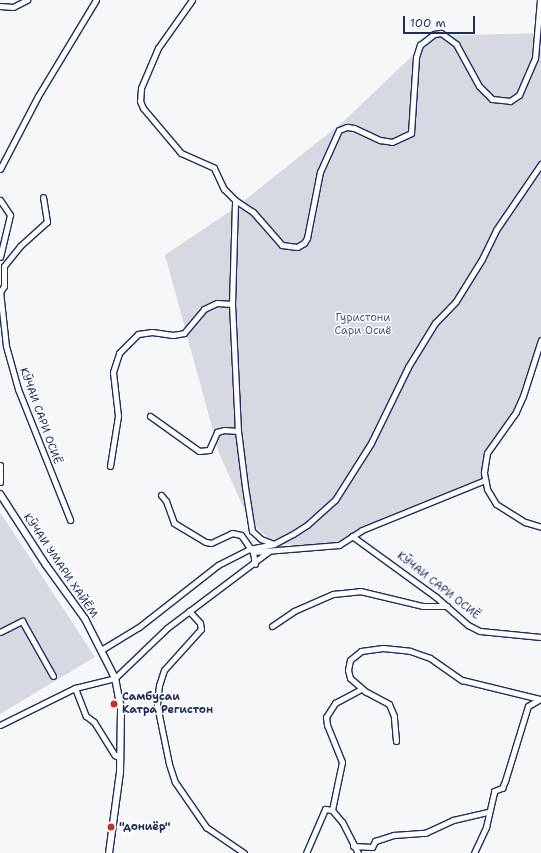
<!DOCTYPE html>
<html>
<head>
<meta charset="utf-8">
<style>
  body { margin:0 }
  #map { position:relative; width:541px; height:853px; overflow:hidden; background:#f6f7f9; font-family:"Shantell Sans",sans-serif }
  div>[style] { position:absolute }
  .green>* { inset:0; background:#d6d9e2 }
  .roads { filter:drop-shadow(1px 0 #1b2f5e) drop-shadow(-1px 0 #1b2f5e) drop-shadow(0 1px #1b2f5e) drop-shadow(0 -1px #1b2f5e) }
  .minor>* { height:5px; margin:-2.5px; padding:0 2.5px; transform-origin:2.5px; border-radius:2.5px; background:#fff }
  .major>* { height:6px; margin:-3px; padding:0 3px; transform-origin:3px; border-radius:3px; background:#fff }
  .dots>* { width:11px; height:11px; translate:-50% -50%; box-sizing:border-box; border:2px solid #fff; border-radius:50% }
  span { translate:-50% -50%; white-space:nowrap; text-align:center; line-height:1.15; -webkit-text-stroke:3px #fff; paint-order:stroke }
  .park-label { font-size:11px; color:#4a5a7f }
  .street-label { font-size:11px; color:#1b2f5e }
  .poi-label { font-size:11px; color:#1b2f5e; font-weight:700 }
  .left { translate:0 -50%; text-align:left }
  .scale { position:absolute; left:403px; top:16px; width:72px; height:18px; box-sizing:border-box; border:2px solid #1b2f5e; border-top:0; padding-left:5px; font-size:12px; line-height:14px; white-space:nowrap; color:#1b2f5e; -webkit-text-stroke:3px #fff; paint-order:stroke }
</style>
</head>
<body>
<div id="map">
  <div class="green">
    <i style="clip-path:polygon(541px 33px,541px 344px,516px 412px,487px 453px,485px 480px,362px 530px,335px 546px,274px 544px,249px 520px,219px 453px,165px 255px,235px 208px,344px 121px,433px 36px)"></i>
    <i style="clip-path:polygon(0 512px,95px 657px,0 714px)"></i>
  </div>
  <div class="roads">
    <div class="minor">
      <i style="left:192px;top:0;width:59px;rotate:125.3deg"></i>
      <i style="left:158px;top:48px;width:43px;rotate:113deg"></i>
      <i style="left:141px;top:88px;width:13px;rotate:94deg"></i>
      <i style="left:140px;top:101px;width:8px;rotate:67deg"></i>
      <i style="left:143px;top:108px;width:59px;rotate:49.8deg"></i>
      <i style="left:181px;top:153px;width:36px;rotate:24deg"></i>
      <i style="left:214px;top:168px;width:23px;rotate:65deg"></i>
      <i style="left:224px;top:189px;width:16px;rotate:45deg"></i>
      <i style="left:0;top:6px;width:13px;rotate:4deg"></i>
      <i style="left:13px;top:7px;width:16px;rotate:-27deg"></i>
      <i style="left:0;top:169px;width:82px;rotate:-62.5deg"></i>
      <i style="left:38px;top:96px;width:112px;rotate:-58.9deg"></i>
      <i style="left:0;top:200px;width:18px;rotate:56deg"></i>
      <i style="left:10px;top:215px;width:43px;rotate:103.4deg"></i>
      <i style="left:0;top:291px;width:55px;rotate:83.8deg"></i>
      <i style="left:6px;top:346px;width:45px;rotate:74.4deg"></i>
      <i style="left:18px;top:389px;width:141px;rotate:68.3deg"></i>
      <i style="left:0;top:292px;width:7px;rotate:-56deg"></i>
      <i style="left:4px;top:286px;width:20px;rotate:-90deg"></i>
      <i style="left:4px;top:266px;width:26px;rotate:-51deg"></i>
      <i style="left:20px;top:246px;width:36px;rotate:-42deg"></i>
      <i style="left:47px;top:222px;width:25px;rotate:-99deg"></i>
      <i style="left:541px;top:340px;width:59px;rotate:107.8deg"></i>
      <i style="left:523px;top:396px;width:17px;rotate:114deg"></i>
      <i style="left:516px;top:412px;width:50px;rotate:125.3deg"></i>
      <i style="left:487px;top:453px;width:20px;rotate:99deg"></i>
      <i style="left:484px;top:473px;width:16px;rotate:79deg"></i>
      <i style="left:487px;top:489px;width:17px;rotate:59deg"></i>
      <i style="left:496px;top:504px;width:34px;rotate:32deg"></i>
      <i style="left:525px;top:522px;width:17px;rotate:17deg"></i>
      <i style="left:150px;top:416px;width:60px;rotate:35.5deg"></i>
      <i style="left:199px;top:451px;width:10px;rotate:-6deg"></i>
      <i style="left:209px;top:450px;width:20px;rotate:-66deg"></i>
      <i style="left:217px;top:432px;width:7px;rotate:-16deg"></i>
      <i style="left:224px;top:430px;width:14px;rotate:4deg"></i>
      <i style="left:0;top:465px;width:17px;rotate:90deg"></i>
      <i style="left:110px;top:466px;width:51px;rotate:-80.9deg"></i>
      <i style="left:118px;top:416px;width:44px;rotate:-96.5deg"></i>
      <i style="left:113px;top:372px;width:20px;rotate:-72deg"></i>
      <i style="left:119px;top:353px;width:27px;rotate:-45deg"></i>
      <i style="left:138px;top:334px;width:14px;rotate:-8deg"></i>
      <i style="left:152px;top:332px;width:21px;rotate:8deg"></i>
      <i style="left:173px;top:335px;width:11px;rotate:-10deg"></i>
      <i style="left:184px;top:333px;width:31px;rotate:-50deg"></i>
      <i style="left:204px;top:309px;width:14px;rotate:-25deg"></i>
      <i style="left:217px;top:303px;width:15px;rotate:4deg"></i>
      <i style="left:161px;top:495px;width:8px;rotate:50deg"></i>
      <i style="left:166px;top:501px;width:23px;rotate:70deg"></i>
      <i style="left:174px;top:523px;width:37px;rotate:31deg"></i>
      <i style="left:206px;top:542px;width:5px;rotate:11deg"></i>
      <i style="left:211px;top:543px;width:23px;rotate:-25deg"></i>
      <i style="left:232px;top:533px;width:9px;rotate:13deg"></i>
      <i style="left:241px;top:535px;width:21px;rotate:55deg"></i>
      <i style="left:253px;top:552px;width:12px;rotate:81deg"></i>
      <i style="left:352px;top:536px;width:104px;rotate:36deg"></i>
      <i style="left:436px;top:597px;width:43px;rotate:41.2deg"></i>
      <i style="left:468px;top:625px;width:13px;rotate:27deg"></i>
      <i style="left:480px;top:631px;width:61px;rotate:5.6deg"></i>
      <i style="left:274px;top:544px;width:14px;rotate:-159deg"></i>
      <i style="left:261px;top:539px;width:12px;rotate:-138deg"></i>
      <i style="left:252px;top:531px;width:45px;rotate:-99deg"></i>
      <i style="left:245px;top:487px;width:56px;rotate:-97.1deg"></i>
      <i style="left:238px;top:431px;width:127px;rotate:-92.7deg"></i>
      <i style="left:232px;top:304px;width:104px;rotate:-88.3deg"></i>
      <i style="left:235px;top:200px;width:22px;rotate:34deg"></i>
      <i style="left:253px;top:212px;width:44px;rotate:48.7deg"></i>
      <i style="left:282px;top:245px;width:15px;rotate:8deg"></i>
      <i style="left:297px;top:247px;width:8px;rotate:-30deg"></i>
      <i style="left:304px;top:243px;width:6px;rotate:-59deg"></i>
      <i style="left:307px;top:238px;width:67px;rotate:-78.9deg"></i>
      <i style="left:320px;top:172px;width:46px;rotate:-65.7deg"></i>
      <i style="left:339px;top:130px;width:9px;rotate:-21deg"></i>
      <i style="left:347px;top:127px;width:7px;rotate:8deg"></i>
      <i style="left:354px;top:128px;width:29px;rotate:25deg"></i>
      <i style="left:380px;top:140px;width:12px;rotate:9deg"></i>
      <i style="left:392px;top:142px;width:21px;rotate:-25deg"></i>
      <i style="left:411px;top:133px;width:76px;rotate:-86.2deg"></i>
      <i style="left:416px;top:57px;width:13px;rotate:-72deg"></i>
      <i style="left:420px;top:45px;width:18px;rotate:-38deg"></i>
      <i style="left:434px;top:34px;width:7px;rotate:-8deg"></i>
      <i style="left:441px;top:33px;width:19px;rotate:36deg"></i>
      <i style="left:456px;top:44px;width:48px;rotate:61.3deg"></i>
      <i style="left:479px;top:86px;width:18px;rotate:45deg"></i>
      <i style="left:492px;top:99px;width:18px;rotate:6deg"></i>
      <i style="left:510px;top:101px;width:11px;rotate:-34deg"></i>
      <i style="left:519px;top:95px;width:40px;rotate:-66.6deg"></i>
      <i style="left:535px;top:58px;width:58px;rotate:-85.1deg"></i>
      <i style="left:253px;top:552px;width:86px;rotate:-4.7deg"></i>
      <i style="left:339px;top:545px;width:27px;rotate:-33deg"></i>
      <i style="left:362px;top:530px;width:133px;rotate:-22.1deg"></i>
      <i style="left:189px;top:611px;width:16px;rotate:47deg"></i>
      <i style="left:200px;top:623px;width:6px;rotate:81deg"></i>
      <i style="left:201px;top:629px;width:55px;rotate:132.1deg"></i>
      <i style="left:164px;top:670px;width:16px;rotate:108deg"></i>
      <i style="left:159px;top:685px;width:20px;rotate:96deg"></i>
      <i style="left:157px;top:705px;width:60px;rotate:78.5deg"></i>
      <i style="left:169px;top:764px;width:19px;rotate:72deg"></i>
      <i style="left:175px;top:782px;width:55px;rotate:55.4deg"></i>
      <i style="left:206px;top:827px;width:46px;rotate:34.4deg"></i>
      <i style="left:272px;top:626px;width:27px;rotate:-34deg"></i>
      <i style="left:294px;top:611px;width:43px;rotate:-23.6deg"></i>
      <i style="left:333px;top:594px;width:27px;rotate:-6deg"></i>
      <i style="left:360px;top:591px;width:65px;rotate:13.4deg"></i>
      <i style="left:423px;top:606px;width:24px"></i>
      <i style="left:0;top:632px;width:25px;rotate:-27deg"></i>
      <i style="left:22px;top:621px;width:63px;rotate:60.6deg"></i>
      <i style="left:101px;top:650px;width:44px;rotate:-31.2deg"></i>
      <i style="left:139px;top:627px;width:100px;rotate:-38.1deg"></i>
      <i style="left:218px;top:565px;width:35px;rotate:-27deg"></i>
      <i style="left:249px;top:549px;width:25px;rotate:-11deg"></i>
      <i style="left:274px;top:544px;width:21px;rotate:-28deg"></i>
      <i style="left:293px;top:534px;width:17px;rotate:-33deg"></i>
      <i style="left:307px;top:525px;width:38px;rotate:-42deg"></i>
      <i style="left:335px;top:500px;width:67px;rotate:-57.7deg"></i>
      <i style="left:371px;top:443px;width:85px;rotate:-64deg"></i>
      <i style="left:408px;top:367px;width:52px;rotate:-58.5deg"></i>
      <i style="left:435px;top:323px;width:30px;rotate:-46deg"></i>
      <i style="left:456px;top:301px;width:49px;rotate:-58.2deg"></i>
      <i style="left:482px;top:259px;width:32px;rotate:-64deg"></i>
      <i style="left:496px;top:230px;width:80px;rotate:-55.7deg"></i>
      <i style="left:75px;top:688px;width:30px;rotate:69deg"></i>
      <i style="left:86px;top:716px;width:10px;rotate:37deg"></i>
      <i style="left:94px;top:722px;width:39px;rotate:58deg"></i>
      <i style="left:115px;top:755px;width:6px;rotate:31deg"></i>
      <i style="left:0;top:725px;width:84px;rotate:-26.3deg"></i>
      <i style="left:75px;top:688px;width:41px;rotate:-14deg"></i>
      <i style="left:115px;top:678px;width:72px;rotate:-43.9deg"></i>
      <i style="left:167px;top:628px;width:128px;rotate:-37deg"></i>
      <i style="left:396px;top:741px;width:25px;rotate:-95deg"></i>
      <i style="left:394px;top:716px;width:13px;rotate:-113deg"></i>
      <i style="left:389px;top:704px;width:26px;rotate:-152deg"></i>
      <i style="left:366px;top:692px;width:21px;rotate:-139deg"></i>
      <i style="left:350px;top:678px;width:8px;rotate:-104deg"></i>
      <i style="left:348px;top:670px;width:10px;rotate:-79deg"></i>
      <i style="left:350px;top:660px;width:14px;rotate:-39deg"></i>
      <i style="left:361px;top:651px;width:22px;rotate:-8deg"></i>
      <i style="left:383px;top:648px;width:27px;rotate:6deg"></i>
      <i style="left:410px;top:651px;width:21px;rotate:19deg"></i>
      <i style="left:430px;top:658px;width:39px;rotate:35deg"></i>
      <i style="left:462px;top:680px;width:80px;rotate:13.7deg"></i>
      <i style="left:353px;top:846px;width:19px;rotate:3deg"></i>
      <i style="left:372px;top:847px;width:7px;rotate:-63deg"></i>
      <i style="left:375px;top:841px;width:20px;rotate:-18deg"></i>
      <i style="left:394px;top:835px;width:31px;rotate:-4deg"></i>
      <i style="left:425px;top:833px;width:31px;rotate:-25deg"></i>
      <i style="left:453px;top:820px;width:36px;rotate:-13deg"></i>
      <i style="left:306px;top:853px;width:48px;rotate:-66.6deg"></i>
      <i style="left:325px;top:809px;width:7px;rotate:8deg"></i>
      <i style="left:358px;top:853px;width:35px;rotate:-117deg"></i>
      <i style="left:342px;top:822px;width:16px;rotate:-130deg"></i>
      <i style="left:332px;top:810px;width:49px;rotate:-78.2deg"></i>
      <i style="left:342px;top:762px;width:40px;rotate:-112deg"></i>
      <i style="left:327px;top:725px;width:8px;rotate:-97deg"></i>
      <i style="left:326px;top:717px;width:17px;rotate:-57deg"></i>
      <i style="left:335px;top:703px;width:30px;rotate:-28deg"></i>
      <i style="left:474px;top:853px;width:29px;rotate:-65deg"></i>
      <i style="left:486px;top:827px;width:37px;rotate:-77deg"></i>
      <i style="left:494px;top:791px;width:9px;rotate:-21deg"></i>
      <i style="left:502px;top:788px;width:8px;rotate:-67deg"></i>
      <i style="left:505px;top:781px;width:78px;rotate:-73deg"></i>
      <i style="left:528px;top:706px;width:14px;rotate:-30deg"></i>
    </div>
    <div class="major">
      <i style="left:0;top:494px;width:85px;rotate:57.1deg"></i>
      <i style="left:46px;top:565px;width:67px;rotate:54.2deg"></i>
      <i style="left:85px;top:619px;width:66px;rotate:63deg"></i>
      <i style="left:115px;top:678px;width:33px;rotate:79deg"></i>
      <i style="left:121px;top:710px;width:62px;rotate:90.9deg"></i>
      <i style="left:120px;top:772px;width:82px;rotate:97.7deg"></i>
    </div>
  </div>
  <div class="dots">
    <i style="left:114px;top:704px;background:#c8321e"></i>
    <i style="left:111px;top:827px;background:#c8321e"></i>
  </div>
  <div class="park-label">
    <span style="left:363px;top:325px">Гуристони<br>Сари Осиё</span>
  </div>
  <div class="street-label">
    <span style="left:40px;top:416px;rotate:70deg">КӮЧАИ САРИ ОСИЁ</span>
    <span style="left:60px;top:566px;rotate:56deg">КӮЧАИ УМАРИ ХАЙЁМ</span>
    <span style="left:438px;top:586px;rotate:38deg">КӮЧАИ САРИ ОСИЁ</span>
  </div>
  <div class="poi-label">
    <span class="left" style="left:122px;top:704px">Самбусаи<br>Катра Регистон</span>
    <span class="left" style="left:119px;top:827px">"дониёр"</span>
  </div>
  <div class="scale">100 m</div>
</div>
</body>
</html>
